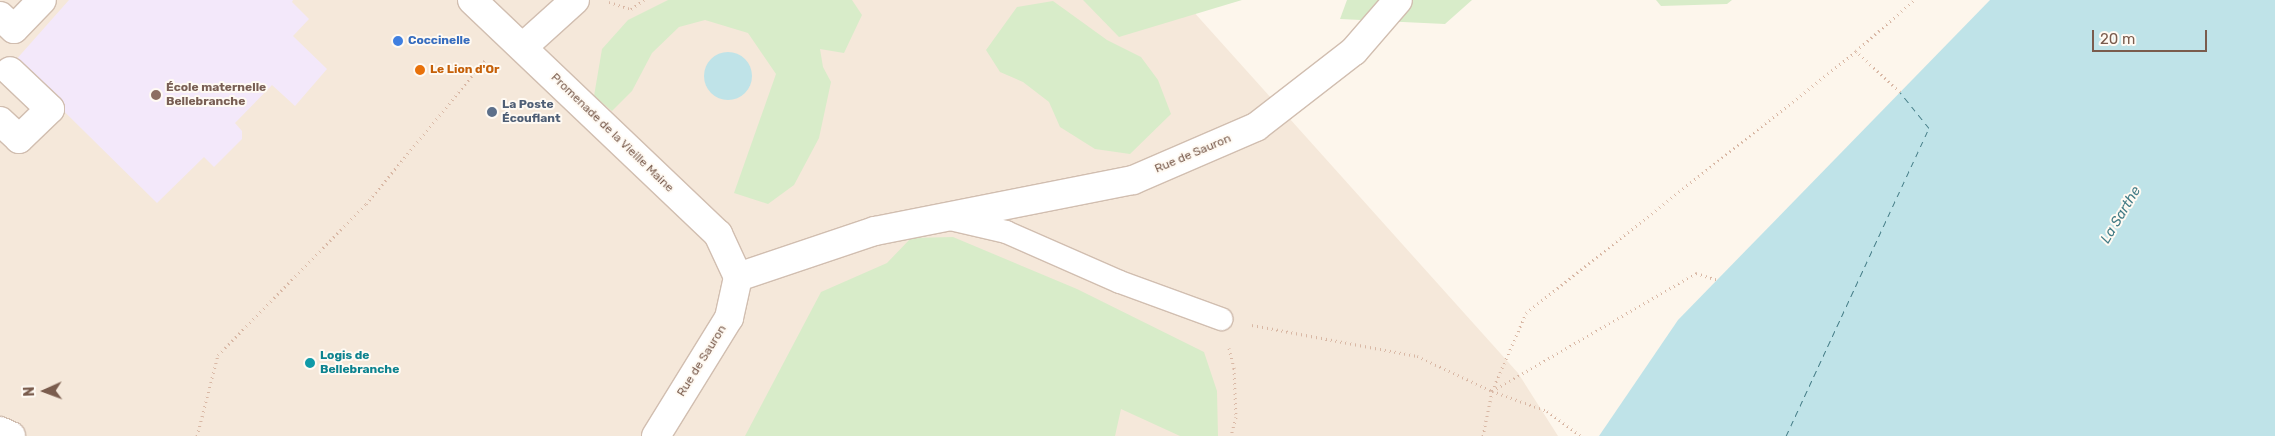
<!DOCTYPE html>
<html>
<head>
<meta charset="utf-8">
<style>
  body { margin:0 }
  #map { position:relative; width:2275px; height:436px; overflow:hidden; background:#fdf6ec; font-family:Rubik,sans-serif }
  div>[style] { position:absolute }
  .residential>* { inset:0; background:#f5e8da }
  .education>* { inset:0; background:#f3e8fa }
  .green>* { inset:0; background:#d8ecc9 }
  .water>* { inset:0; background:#bfe3e8 }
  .round { border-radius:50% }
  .ferry>* { height:1px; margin-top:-0.5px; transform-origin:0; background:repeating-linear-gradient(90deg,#437c86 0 6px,transparent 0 11px) }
  .path>* { height:3px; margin-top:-1.5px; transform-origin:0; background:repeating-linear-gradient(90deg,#d9b8a5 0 1px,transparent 0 5px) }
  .roads { filter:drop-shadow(1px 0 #d1beb0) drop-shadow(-1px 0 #d1beb0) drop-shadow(0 1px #d1beb0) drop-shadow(0 -1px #d1beb0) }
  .service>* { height:22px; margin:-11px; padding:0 11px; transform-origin:11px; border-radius:11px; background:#fff }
  .minor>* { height:28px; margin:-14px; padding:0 14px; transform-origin:14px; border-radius:14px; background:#fff }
  .dots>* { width:14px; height:14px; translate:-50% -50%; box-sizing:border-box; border:2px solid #fffaf3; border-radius:50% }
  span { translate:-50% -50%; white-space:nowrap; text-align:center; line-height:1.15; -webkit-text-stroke:4px #fffaf3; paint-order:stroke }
  .shop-label { font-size:12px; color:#366cbe; font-weight:700 }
  .left { translate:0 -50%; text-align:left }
  .food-label { font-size:12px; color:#c56008; font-weight:700 }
  .education-label { font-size:12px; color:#785e54; font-weight:700 }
  .service-label { font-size:12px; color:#4e5e75; font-weight:700 }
  .street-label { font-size:12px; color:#7a5c4d }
  .culture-label { font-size:12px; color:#0d838f; font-weight:700 }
  .water-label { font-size:14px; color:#437c86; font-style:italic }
  .north { position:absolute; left:20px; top:366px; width:50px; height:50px; -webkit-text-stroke:4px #fffaf3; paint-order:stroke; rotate:268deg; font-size:14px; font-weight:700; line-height:20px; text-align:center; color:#7a5c4d }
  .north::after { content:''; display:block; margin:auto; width:18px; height:22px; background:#7a5c4d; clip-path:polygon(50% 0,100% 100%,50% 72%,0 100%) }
  .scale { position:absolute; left:2092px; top:30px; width:115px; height:22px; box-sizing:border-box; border:2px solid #7a5c4d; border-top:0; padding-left:6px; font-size:15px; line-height:18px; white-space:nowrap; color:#7a5c4d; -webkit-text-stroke:4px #fffaf3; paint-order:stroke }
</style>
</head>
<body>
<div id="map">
  <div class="residential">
    <i style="clip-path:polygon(0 0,1183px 0,1518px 373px,1558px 436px,0 436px)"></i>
  </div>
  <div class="education">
    <i style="clip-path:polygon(69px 0,293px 0,292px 2px,309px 19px,293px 36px,327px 69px,295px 106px,272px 85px,235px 123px,242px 131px,242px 139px,214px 167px,204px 157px,157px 203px,14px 62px)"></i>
  </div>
  <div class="green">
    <i style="clip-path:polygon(668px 0,852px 0,862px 15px,844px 53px,820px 49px,823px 67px,831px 82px,819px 138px,794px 185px,768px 204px,734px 193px,776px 74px,748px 33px,705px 20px,679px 27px,652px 53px,632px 91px,612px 111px,594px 96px,602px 49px,628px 20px)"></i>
    <i style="clip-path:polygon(1083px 0,1242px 0,1119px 37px)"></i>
    <i style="clip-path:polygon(1347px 0,1472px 0,1445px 24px,1340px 19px)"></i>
    <i style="clip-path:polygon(1656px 0,1732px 0,1727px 4px,1661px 6px)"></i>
    <i style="clip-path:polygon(1053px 1px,1107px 40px,1141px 57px,1158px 80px,1171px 114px,1130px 154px,1095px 149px,1060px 127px,1049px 102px,1023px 82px,1000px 72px,986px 50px,1017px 7px)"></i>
    <i style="clip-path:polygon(953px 237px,1077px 289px,1204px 352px,1217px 391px,1218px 436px,1180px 436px,1121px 409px,1115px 436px,745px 436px,821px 292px,887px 263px,911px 238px)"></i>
  </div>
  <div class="water">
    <i style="clip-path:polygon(1990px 0,2275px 0,2275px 436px,1599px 436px,1678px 320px)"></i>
    <i class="round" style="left:704px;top:52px;width:48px;height:48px"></i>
  </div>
  <div class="ferry">
    <i style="left:1786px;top:436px;width:340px;rotate:-65.1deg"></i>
    <i style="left:1929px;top:128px;width:46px;rotate:-128.9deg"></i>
  </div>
  <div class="path">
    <i style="left:609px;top:2px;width:23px;rotate:18deg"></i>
    <i style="left:631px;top:9px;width:16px;rotate:-35deg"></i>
    <i style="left:1900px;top:92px;width:60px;rotate:-137deg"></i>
    <i style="left:1856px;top:51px;width:77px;rotate:-41.3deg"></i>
    <i style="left:1252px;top:325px;width:168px;rotate:10.6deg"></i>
    <i style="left:1417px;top:356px;width:83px;rotate:25deg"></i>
    <i style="left:1492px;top:391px;width:59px;rotate:20deg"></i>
    <i style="left:1547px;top:411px;width:42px;rotate:36.3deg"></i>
    <i style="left:1229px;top:348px;width:21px;rotate:76deg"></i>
    <i style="left:1234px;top:368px;width:49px;rotate:87.7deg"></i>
    <i style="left:1236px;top:417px;width:20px;rotate:105deg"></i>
    <i style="left:1492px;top:391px;width:236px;rotate:-30deg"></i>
    <i style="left:1696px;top:273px;width:22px;rotate:18deg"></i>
    <i style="left:197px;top:436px;width:84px;rotate:-75.5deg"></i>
    <i style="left:218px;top:355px;width:211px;rotate:-45.6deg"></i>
    <i style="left:366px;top:204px;width:188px;rotate:-50.4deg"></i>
    <i style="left:1483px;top:436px;width:46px;rotate:-78.7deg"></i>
    <i style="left:1492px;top:391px;width:85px;rotate:-66.4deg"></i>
    <i style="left:1526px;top:313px;width:421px;rotate:-38.4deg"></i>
  </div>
  <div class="roads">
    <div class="service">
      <i style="left:946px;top:218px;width:62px;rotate:13.1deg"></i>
      <i style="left:1006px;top:232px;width:124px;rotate:23.7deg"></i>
      <i style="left:1120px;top:282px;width:108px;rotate:20.1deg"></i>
    </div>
    <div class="minor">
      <i style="left:472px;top:0;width:340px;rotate:43.6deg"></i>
      <i style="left:718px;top:234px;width:47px;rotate:65.1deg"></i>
      <i style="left:0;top:16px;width:19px;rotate:43deg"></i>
      <i style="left:14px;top:29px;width:40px;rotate:-46deg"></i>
      <i style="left:523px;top:47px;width:70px;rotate:-42.1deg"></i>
      <i style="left:0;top:121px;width:26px;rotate:43deg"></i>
      <i style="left:19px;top:139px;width:43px;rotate:-44.1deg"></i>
      <i style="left:50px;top:109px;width:55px;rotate:-136.5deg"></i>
      <i style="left:738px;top:277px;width:145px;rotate:-18.6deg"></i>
      <i style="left:875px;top:231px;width:263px;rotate:-11.2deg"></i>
      <i style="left:1133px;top:180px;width:134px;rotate:-23.3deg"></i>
      <i style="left:1256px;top:127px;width:124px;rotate:-37.8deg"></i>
      <i style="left:1354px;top:51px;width:67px;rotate:-49.2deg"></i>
      <i style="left:0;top:431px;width:12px;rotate:24deg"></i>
      <i style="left:656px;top:436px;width:139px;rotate:-58.3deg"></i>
      <i style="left:729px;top:318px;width:42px;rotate:-77.6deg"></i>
    </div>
  </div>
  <div class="dots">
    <i style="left:398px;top:41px;background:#3f7fe0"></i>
    <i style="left:420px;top:70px;background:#e8710a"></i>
    <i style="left:156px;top:95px;background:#8d6e63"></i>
    <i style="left:492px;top:112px;background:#5c6f8a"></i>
    <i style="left:310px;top:363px;background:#0f9aa8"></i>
  </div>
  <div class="shop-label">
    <span class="left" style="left:408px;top:41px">Coccinelle</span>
  </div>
  <div class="food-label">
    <span class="left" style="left:430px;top:70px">Le Lion d'Or</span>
  </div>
  <div class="education-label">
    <span class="left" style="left:166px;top:95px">École maternelle<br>Bellebranche</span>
  </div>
  <div class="service-label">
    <span class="left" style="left:502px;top:112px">La Poste<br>Écouflant</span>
  </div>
  <div class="street-label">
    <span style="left:612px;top:133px;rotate:44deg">Promenade de la Vieille Maine</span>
    <span style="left:1193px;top:154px;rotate:-23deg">Rue de Sauron</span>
    <span style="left:702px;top:361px;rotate:-58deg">Rue de Sauron</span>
  </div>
  <div class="culture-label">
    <span class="left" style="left:320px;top:363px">Logis de<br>Bellebranche</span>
  </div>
  <div class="water-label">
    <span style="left:2121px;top:215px;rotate:-59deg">La Sarthe</span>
  </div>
  <div class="north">N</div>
  <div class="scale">20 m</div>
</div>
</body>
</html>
